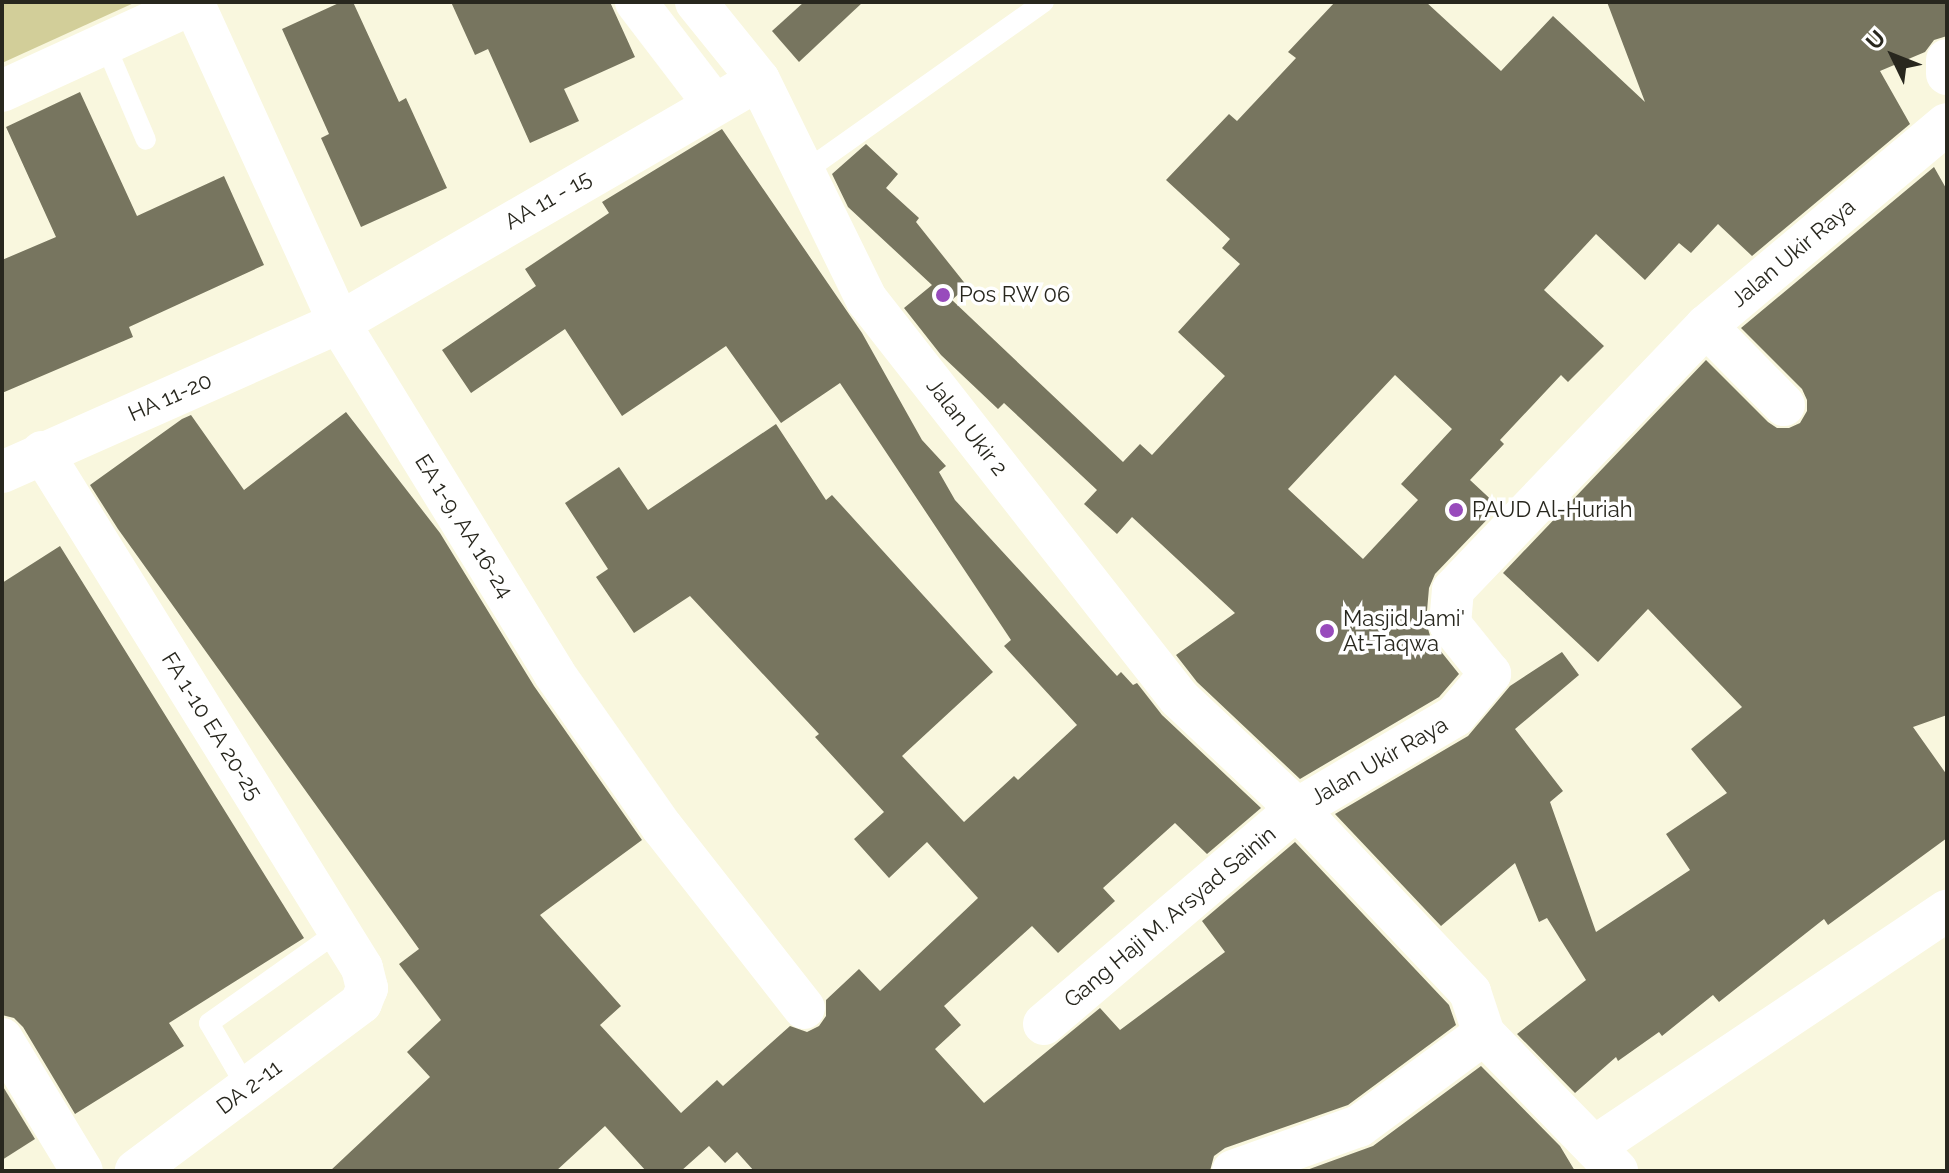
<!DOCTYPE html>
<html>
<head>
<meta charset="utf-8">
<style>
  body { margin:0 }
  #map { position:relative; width:1949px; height:1173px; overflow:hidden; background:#f9f7de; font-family:Raleway,sans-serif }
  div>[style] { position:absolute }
  .green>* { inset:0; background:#d2ce99 }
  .building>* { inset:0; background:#77755f }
  .lane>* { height:20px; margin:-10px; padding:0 10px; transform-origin:10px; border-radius:10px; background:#fff }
  .street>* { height:42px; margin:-21px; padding:0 21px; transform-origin:21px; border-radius:21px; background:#fff }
  .dots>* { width:22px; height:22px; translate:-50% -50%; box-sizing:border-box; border:4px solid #fff; border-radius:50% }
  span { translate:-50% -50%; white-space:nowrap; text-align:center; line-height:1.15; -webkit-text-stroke:7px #fff; paint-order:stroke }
  .street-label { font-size:22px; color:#28271e }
  .poi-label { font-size:22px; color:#28271e }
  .left { translate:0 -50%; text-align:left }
  .frame { position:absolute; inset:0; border:4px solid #28271e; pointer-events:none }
  .north { position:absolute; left:1853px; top:16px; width:80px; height:80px; -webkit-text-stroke:6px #fff; paint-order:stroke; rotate:313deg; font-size:22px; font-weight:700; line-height:32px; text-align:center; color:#28271e }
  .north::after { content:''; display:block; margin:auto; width:28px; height:36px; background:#28271e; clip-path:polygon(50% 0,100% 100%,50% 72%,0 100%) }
</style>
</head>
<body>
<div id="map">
  <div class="green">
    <i style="clip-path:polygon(2px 2px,136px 2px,2px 63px)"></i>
  </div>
  <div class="building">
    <i style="clip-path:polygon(341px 2px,353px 2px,399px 102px,406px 98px,447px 188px,361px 227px,321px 138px,329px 134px,282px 29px)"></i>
    <i style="clip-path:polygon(451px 2px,610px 2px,635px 57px,564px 89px,579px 121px,530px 143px,488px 49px,475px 55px)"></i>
    <i style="clip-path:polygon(804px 2px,863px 2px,799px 62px,772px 31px)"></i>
    <i style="clip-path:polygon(evenodd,1335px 2px,1426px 2px,1501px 71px,1553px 16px,1645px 102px,1607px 2px,1947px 2px,1947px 36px,1934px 40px,1925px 52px,1880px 71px,1910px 124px,1752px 256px,1718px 224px,1691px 253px,1679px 243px,1645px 280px,1596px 234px,1544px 290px,1604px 346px,1568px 382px,1561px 375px,1500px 440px,1504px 444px,1470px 480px,1499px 507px,1435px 574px,1429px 588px,1426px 622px,1431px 639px,1459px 674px,1439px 697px,1300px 779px,1197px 682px,1176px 655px,1235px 613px,1132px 517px,1117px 534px,1084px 504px,1097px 490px,1004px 403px,998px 409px,941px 355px,904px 308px,932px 285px,848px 207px,832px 174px,866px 144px,898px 174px,886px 188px,919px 218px,916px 222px,967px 286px,952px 300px,1123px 462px,1140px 444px,1152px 455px,1225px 376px,1178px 332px,1240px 264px,1222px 248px,1230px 239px,1166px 180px,1229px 114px,1237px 121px,1296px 58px,1288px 52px,1335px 2px,1395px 375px,1452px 429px,1401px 484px,1418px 500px,1363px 559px,1288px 489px,1395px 375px)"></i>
    <i style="clip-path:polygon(80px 92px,137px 216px,224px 176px,264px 265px,129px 327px,133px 337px,2px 393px,2px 260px,56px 237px,6px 127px)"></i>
    <i style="clip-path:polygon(722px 129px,862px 333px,922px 440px,946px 466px,939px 472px,955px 500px,1117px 676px,1121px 672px,1133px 685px,1137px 683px,1162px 715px,1261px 808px,1207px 854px,1175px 823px,1103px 888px,1115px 901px,1058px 953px,1032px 926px,944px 1006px,961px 1025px,935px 1049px,984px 1103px,1100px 1008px,1120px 1030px,1225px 952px,1202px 921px,1295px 842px,1449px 1005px,1456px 1025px,1348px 1105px,1225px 1148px,1214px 1156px,1210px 1171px,754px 1171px,737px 1152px,725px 1163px,709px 1146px,681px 1171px,646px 1171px,605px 1126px,556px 1171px,330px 1171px,430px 1077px,407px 1052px,441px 1020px,399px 964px,419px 949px,118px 529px,90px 485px,182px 419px,191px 415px,244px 490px,346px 412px,440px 533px,534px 686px,642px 840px,540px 915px,621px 1006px,600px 1025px,681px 1113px,717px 1080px,723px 1086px,790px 1026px,807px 1032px,819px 1026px,826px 1016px,826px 1000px,859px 969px,880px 991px,978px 898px,927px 842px,889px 878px,854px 839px,884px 812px,815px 737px,819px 734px,690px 596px,634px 633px,596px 577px,608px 569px,565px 503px,619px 467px,648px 510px,776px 424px,826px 500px,832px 495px,993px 672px,902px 756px,964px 822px,1014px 776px,1018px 780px,1077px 725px,1004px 646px,1011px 640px,840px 383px,781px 423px,726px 346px,622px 416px,565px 329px,471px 393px,442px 350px,536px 286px,525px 269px,609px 213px,602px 202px)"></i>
    <i style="clip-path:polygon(1934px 167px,1947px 190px,1947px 715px,1913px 727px,1947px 775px,1947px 838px,1828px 925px,1824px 919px,1719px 1002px,1713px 995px,1662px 1036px,1659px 1032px,1618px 1061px,1616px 1057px,1575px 1093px,1517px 1034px,1586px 980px,1547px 918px,1539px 922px,1515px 863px,1441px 926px,1335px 814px,1468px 736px,1510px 686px,1562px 652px,1579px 675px,1515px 729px,1563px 791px,1550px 802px,1596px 932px,1690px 870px,1666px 834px,1727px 793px,1691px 749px,1742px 707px,1648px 609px,1598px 662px,1503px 573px,1706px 360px,1768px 422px,1777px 428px,1789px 428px,1800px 423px,1807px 411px,1807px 400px,1802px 389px,1741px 328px)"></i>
    <i style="clip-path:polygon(60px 546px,304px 938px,169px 1023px,184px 1046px,75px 1114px,23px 1027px,14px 1018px,2px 1015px,2px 583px)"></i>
    <i style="clip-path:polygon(1481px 1066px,1560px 1146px,1575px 1171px,1304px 1171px,1373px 1146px)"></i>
    <i style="clip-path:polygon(2px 1085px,35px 1139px,2px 1160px)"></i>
  </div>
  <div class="lane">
    <i style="left:105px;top:44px;width:104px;rotate:66.9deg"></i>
    <i style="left:804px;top:172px;width:294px;rotate:-35.3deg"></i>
    <i style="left:247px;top:1088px;width:75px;rotate:-120.3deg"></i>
    <i style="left:209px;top:1023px;width:159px;rotate:-35.3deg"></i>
  </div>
  <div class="street">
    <i style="left:193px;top:2px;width:353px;rotate:65.5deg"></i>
    <i style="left:339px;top:323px;width:411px;rotate:58.4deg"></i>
    <i style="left:554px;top:673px;width:188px;rotate:55deg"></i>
    <i style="left:662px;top:827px;width:230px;rotate:51.9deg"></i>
    <i style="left:636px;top:2px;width:128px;rotate:52.6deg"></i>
    <i style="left:696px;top:2px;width:100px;rotate:51.1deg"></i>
    <i style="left:759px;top:80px;width:245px;rotate:63.9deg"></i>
    <i style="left:867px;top:300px;width:506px;rotate:51.91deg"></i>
    <i style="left:1179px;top:698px;width:162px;rotate:43.2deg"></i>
    <i style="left:1297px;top:809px;width:252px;rotate:46.6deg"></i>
    <i style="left:1470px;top:992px;width:44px;rotate:71.6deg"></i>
    <i style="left:1484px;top:1034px;width:191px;rotate:45.8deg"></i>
    <i style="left:1947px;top:60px;width:14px;rotate:90deg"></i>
    <i style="left:2px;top:91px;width:211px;rotate:-24.6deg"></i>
    <i style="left:1706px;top:326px;width:111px;rotate:45.4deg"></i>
    <i style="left:42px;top:452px;width:607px;rotate:58.19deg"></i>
    <i style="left:362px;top:968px;width:21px;rotate:76deg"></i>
    <i style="left:367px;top:988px;width:16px;rotate:112deg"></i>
    <i style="left:361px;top:1003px;width:281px;rotate:143.3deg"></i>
    <i style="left:2px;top:472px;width:368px;rotate:-23.9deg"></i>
    <i style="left:339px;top:323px;width:485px;rotate:-30.1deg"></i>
    <i style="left:1044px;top:1024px;width:332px;rotate:-40.4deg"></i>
    <i style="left:1297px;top:809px;width:183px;rotate:-30.5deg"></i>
    <i style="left:1455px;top:716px;width:55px;rotate:-50.2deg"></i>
    <i style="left:1490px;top:674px;width:64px;rotate:-128.7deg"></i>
    <i style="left:1450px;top:624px;width:34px;rotate:-85deg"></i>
    <i style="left:1453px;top:590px;width:366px;rotate:-46.2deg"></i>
    <i style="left:1706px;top:326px;width:314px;rotate:-40deg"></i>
    <i style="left:2px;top:1039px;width:154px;rotate:58.8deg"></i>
    <i style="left:1594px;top:1147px;width:425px;rotate:-33.8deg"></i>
    <i style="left:1233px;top:1171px;width:134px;rotate:-19.7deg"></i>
    <i style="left:1359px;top:1126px;width:155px;rotate:-36.4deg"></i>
  </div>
  <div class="dots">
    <i style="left:943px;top:295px;background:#984bbc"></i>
    <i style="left:1456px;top:510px;background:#984bbc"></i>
    <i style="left:1327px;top:631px;background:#984bbc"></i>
  </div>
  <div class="street-label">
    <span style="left:548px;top:200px;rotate:-30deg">AA 11 - 15</span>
    <span style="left:1793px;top:253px;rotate:-40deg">Jalan Ukir Raya</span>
    <span style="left:170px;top:397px;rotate:-24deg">HA 11-20</span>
    <span style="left:967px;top:427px;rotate:52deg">Jalan Ukir 2</span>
    <span style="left:464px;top:526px;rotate:58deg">EA 1-9, AA 16-24</span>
    <span style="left:212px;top:726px;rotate:58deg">FA 1-10 EA 20-25</span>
    <span style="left:1379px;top:761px;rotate:-30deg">Jalan Ukir Raya</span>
    <span style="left:1170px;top:917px;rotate:-40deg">Gang Haji M. Arsyad Sainin</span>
    <span style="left:249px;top:1087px;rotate:-37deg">DA 2-11</span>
  </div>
  <div class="poi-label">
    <span class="left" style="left:959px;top:295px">Pos RW 06</span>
    <span class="left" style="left:1472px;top:510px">PAUD Al-Huriah</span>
    <span class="left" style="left:1343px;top:631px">Masjid Jami'<br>At-Taqwa</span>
  </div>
  <div class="frame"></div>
  <div class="north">U</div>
</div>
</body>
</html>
